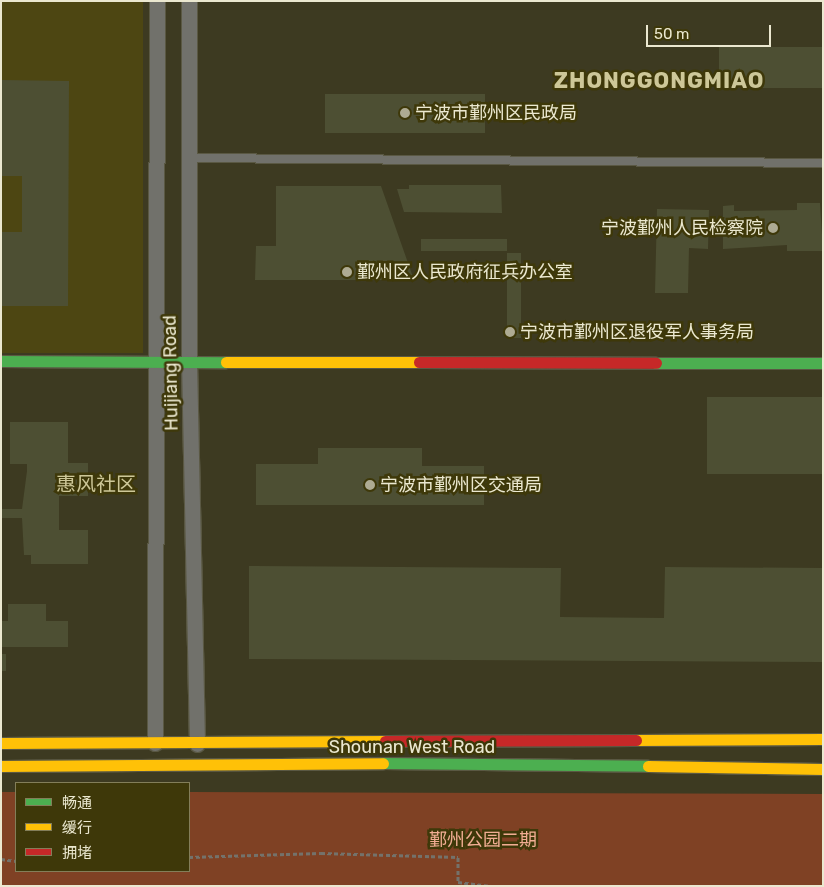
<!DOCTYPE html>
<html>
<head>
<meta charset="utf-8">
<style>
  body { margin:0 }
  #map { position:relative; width:824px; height:887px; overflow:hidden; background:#3d3a21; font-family:Rubik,"Noto Sans SC",sans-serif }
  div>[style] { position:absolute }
  .built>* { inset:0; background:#4d4612; transform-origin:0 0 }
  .green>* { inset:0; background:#7f4124 }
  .building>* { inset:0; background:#4d4f33; transform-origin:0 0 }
  .path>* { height:3px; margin-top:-1.5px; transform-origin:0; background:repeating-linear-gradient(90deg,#74726b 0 4px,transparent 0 6.5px) }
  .roads { filter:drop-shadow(1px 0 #5a5843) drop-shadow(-1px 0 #5a5843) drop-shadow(0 1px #5a5843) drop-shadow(0 -1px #5a5843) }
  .lane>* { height:8px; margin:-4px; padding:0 4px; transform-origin:4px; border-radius:4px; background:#71716b }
  .street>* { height:15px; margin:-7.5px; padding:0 7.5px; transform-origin:7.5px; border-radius:7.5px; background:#71716b }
  .fast>* { height:11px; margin:-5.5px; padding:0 5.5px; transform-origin:5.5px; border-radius:5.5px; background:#4caf50 }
  .slow>* { height:11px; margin:-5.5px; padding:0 5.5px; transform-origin:5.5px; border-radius:5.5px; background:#ffc107 }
  .jam>* { height:11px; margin:-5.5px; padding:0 5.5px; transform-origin:5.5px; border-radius:5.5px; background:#c62828 }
  .dots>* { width:14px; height:14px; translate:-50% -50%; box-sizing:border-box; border:2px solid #3e3809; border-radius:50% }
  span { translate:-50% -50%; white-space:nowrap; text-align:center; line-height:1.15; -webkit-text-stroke:5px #3e3809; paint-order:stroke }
  .poi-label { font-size:18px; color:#ebe8d0 }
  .left { translate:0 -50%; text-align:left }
  .right { translate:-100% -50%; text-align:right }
  .street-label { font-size:18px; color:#ebe8d0 }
  .park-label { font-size:18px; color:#f1ad93 }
  .quarter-label { font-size:20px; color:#cdc798 }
  .district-label { font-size:22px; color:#cdc798; font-weight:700; letter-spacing:1px }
  .frame { position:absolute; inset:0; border:2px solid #ebe8d0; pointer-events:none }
  .legend { position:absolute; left:15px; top:782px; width:175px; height:90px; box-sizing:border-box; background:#3e3809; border:1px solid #837e59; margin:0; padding:6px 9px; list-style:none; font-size:15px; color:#ebe8d0 }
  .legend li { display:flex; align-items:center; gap:10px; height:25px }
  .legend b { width:25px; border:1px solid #837e59 }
  .scale { position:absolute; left:646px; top:25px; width:125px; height:22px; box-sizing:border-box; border:2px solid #ebe8d0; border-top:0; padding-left:6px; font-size:15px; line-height:18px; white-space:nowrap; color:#ebe8d0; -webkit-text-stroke:4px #3e3809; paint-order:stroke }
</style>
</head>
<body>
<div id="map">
  <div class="built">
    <i style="left:1px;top:1px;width:142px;height:352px"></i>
  </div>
  <div class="green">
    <i style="clip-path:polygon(1px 792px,16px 792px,16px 871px,189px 871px,189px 792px,823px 794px,823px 886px,1px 886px)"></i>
  </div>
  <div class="building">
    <i style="left:719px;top:47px;width:104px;height:41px"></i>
    <i style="clip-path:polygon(2px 80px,69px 81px,68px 306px,1px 306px,1px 232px,22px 232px,22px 176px,2px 176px)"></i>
    <i style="left:325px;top:94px;width:160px;height:39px"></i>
    <i style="clip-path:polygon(409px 185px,501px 185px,502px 213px,404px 212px,397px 189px,409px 189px)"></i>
    <i style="clip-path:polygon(276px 186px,381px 186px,414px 280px,255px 280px,256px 246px,276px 246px)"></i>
    <i style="clip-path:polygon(797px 203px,820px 203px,823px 251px,787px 251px,787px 245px,723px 249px,723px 206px,734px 205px,734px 211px,797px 210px)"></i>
    <i style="clip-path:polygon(657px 209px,709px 210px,708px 249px,689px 248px,688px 293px,655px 293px)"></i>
    <i style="left:421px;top:239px;width:86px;height:12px"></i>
    <i style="left:507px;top:253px;width:14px;height:85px"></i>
    <i style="left:707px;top:397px;width:116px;height:77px"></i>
    <i style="clip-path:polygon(10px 422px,68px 422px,68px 463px,88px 463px,88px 496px,59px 496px,59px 530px,88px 530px,88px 564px,31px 564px,31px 555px,24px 555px,22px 518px,1px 518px,1px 509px,22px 509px,27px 471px,27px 464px,10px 464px)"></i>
    <i style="clip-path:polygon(318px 448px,422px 448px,422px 466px,484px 466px,484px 505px,256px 505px,256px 464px,318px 464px)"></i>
    <i style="clip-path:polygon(249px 566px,561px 568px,560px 617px,664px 618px,665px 567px,823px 568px,823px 662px,249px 659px)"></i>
    <i style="clip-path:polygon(8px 604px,46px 604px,46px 621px,68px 621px,68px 647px,1px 647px,1px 621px,8px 621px)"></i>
    <i style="left:1px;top:654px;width:5px;height:17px"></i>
  </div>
  <div class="path">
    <i style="left:189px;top:857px;width:132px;rotate:-1.7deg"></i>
    <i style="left:321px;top:853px;width:137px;rotate:1.7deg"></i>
    <i style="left:458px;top:857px;width:25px;rotate:90deg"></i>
    <i style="left:458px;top:882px;width:33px;rotate:7deg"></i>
    <i style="left:1px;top:859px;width:15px;rotate:8deg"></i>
  </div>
  <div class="roads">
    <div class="lane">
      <i style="left:190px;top:158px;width:633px;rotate:0.45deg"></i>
    </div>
    <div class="street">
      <i style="left:189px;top:1px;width:360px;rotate:90deg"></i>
      <i style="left:189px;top:361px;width:383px;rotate:88.8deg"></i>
      <i style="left:155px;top:743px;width:742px;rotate:-89.85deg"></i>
    </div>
    <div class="fast">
      <i style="left:1px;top:361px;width:225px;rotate:0.3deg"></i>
      <i style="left:656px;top:363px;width:167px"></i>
      <i style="left:383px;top:763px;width:265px;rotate:0.6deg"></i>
    </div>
    <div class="slow">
      <i style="left:226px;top:362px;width:193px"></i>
      <i style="left:636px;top:740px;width:187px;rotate:-0.3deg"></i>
      <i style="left:1px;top:743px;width:384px;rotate:-0.3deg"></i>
      <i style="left:1px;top:766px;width:382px;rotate:-0.4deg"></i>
      <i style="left:648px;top:766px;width:175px;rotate:1deg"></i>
    </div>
    <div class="jam">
      <i style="left:419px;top:362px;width:237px;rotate:0.2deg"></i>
      <i style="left:385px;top:741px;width:251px;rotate:-0.2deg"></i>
    </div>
  </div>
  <div class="dots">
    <i style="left:405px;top:113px;background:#aeab93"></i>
    <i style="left:773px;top:228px;background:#aeab93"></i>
    <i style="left:347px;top:272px;background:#aeab93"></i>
    <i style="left:510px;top:332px;background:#aeab93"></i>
    <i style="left:370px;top:485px;background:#aeab93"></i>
  </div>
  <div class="poi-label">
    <span class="left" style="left:415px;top:113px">宁波市鄞州区民政局</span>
    <span class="right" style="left:763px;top:228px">宁波鄞州人民检察院</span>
    <span class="left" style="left:357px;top:272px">鄞州区人民政府征兵办公室</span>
    <span class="left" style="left:520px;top:332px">宁波市鄞州区退役军人事务局</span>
    <span class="left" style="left:380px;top:485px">宁波市鄞州区交通局</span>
  </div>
  <div class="street-label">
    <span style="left:171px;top:373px;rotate:-91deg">Huijiang Road</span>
    <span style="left:412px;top:747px">Shounan West Road</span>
  </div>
  <div class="park-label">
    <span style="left:483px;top:840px">鄞州公园二期</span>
  </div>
  <div class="quarter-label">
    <span style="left:96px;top:484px">惠风社区</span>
  </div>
  <div class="district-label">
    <span style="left:659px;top:81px">ZHONGGONGMIAO</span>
  </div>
  <div class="frame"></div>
  <ul class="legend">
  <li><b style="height:6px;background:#4caf50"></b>畅通</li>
  <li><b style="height:6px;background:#ffc107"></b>缓行</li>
  <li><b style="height:6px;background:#c62828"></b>拥堵</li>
  </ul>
  <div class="scale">50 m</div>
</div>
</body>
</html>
